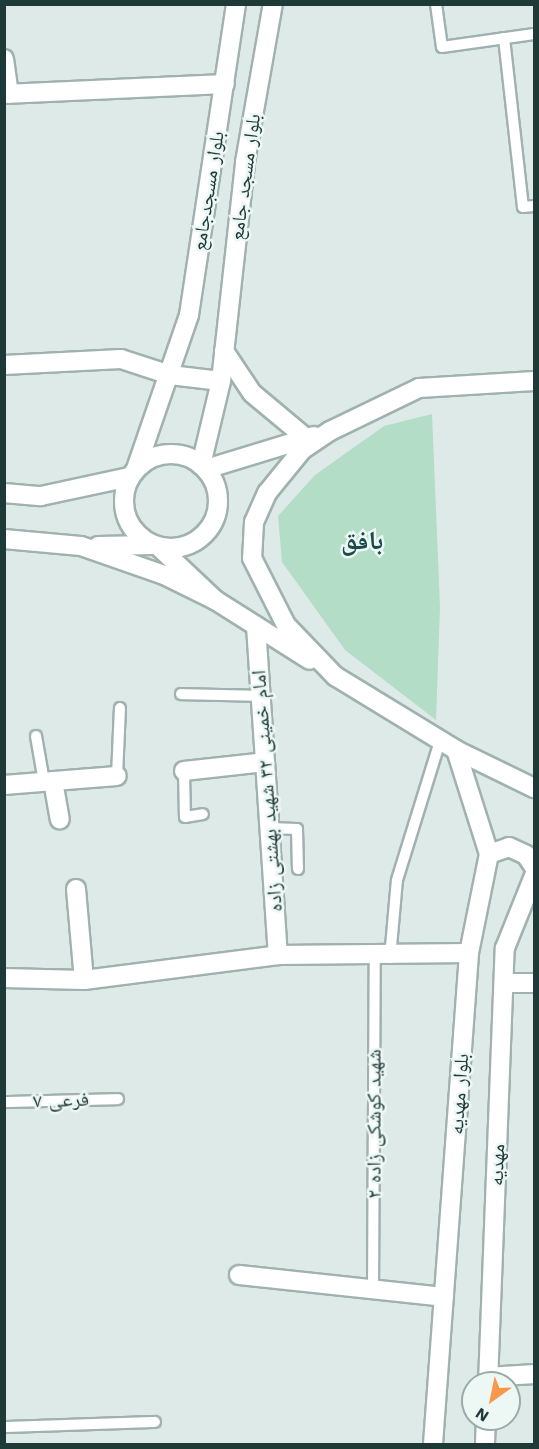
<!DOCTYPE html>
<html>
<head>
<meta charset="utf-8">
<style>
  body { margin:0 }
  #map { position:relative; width:539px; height:1449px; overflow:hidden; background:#ddeae7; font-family:"Work Sans","Noto Naskh Arabic",sans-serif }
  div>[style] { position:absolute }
  .green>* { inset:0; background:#b4ddc7 }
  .roads { filter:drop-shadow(2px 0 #a0b2af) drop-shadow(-2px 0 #a0b2af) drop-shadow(0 2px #a0b2af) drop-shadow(0 -2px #a0b2af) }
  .service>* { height:10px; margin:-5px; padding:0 5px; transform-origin:5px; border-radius:5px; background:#fff }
  .minor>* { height:18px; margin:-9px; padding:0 9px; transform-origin:9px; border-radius:9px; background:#fff }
  .secondary>* { height:18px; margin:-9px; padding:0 9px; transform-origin:9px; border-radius:9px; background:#fff }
  .secondary>.ring { margin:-9px; padding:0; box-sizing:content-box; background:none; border:18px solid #fff; border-radius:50% }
  span { translate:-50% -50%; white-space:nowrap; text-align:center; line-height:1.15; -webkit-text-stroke:5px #edf7f4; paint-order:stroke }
  .street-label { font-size:20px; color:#1e3a38 }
  .district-label { font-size:26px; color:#194d4a; font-weight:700 }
  .frame { position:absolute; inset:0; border:6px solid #1e3a38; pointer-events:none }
  .north { position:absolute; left:461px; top:1371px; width:60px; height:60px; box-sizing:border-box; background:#edf7f4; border:2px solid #9aaba9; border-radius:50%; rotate:213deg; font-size:16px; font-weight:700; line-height:24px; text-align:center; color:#1e3a38 }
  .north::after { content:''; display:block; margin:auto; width:21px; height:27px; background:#f9984c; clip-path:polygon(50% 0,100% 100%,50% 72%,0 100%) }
</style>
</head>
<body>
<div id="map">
  <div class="green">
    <i style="clip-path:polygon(432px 414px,440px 607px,436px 720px,345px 650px,282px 562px,278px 516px,315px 475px,384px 426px)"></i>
  </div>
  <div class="roads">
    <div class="service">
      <i style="left:436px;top:4px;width:43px;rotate:82.1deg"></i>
      <i style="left:442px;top:47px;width:93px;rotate:-8deg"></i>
      <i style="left:504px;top:38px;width:170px;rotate:83.6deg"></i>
      <i style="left:523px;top:207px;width:11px;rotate:-5deg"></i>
      <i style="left:181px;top:694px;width:80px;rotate:1.4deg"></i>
      <i style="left:36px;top:736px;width:47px;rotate:80.1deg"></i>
      <i style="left:184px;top:771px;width:46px;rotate:88.8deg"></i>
      <i style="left:185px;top:817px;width:18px;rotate:-9deg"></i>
      <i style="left:117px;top:776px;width:68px;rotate:-87.5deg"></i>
      <i style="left:269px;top:828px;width:28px;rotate:2deg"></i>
      <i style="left:297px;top:829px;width:40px;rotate:88.6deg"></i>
      <i style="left:390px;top:958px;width:78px;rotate:-84.9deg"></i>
      <i style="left:397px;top:880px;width:145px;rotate:-72.8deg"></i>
      <i style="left:4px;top:1102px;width:114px;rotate:-1.5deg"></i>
      <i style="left:373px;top:1290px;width:333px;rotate:-89.7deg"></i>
      <i style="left:4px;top:1427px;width:151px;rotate:-1.9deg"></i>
    </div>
    <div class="minor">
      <i style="left:4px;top:59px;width:35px;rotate:82deg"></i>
      <i style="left:4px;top:94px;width:221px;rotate:-2.6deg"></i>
      <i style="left:4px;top:365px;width:117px;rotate:-2.9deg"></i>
      <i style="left:121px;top:359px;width:52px;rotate:18.1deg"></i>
      <i style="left:256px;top:626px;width:330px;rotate:86.2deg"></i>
      <i style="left:184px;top:771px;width:81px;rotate:-6.3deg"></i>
      <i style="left:53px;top:781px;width:39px;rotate:80deg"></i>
      <i style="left:4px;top:785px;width:113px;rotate:-4.6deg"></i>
      <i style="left:76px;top:889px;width:91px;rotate:85deg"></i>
      <i style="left:4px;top:978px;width:80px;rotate:1.4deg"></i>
      <i style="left:84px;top:980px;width:196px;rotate:-7.3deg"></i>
      <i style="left:278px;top:955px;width:191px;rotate:-0.6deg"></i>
      <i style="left:504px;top:983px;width:30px"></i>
      <i style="left:239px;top:1275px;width:206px;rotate:6.1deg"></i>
      <i style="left:488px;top:1377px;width:46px;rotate:-3.7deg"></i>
    </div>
    <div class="secondary">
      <i style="left:224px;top:351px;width:50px;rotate:56.3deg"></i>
      <i style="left:252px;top:393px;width:70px;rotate:39.8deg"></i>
      <i style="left:170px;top:375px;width:51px;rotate:6.7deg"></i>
      <i style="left:534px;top:381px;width:115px;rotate:176.5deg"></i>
      <i style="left:419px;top:388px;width:99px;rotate:154.2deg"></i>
      <i style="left:330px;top:431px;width:34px;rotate:146deg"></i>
      <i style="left:302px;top:450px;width:55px;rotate:129.1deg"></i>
      <i style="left:267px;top:493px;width:32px;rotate:114deg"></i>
      <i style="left:254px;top:522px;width:36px;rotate:93deg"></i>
      <i style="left:252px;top:558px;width:75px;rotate:63.1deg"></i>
      <i style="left:286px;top:625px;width:71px;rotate:46.1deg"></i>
      <i style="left:335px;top:676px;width:142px;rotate:31.4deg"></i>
      <i style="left:456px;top:750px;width:87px;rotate:26deg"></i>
      <i class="ring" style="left:124px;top:454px;width:76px;height:76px"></i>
      <i style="left:201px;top:465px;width:86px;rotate:-76.6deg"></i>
      <i style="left:221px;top:381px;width:220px;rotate:-83.7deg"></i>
      <i style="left:245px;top:162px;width:160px;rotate:-80deg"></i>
      <i style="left:136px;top:469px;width:163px;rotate:-71deg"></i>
      <i style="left:189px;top:315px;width:315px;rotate:-81.4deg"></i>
      <i style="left:206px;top:469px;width:113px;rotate:-17deg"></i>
      <i style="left:4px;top:493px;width:37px;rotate:5deg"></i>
      <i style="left:41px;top:496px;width:91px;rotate:-12.1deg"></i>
      <i style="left:4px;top:539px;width:77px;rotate:5.2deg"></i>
      <i style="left:81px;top:546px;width:88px;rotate:19.3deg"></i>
      <i style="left:164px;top:575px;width:57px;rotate:26.1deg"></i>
      <i style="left:98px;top:546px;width:55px;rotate:-1deg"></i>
      <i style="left:159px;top:547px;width:77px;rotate:43.4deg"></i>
      <i style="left:215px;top:600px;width:112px;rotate:32.3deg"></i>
      <i style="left:489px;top:854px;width:21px;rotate:-19deg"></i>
      <i style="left:509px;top:847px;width:19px;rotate:25deg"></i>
      <i style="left:526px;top:855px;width:14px;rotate:56deg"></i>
      <i style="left:488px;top:1383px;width:435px;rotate:-87.8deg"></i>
      <i style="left:505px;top:948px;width:78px;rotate:-68.1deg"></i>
      <i style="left:433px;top:1444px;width:492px;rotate:-85.8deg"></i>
      <i style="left:469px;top:953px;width:101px;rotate:-78.6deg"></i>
      <i style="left:489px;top:854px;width:109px;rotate:-107.6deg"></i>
      <i style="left:485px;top:1444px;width:25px;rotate:-88deg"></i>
    </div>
  </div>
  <div class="street-label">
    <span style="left:245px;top:177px;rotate:-82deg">بلوار مسجد جامع</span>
    <span style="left:208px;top:191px;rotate:-81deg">بلوار مسجدجامع</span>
    <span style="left:267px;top:791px;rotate:-94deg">امام خمینی ۳۲ شهید بهشتی زاده</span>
    <span style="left:459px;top:1094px;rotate:-86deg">بلوار مهدیه</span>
    <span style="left:61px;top:1100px;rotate:-2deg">فرعی ۷</span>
    <span style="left:374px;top:1124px;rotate:-90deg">شهید کوشکی زاده ۲</span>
    <span style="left:497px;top:1165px;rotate:-88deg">مهدیه</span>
  </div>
  <div class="district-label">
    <span style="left:362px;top:541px">بافق</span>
  </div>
  <div class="frame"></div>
  <div class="north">N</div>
</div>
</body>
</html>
